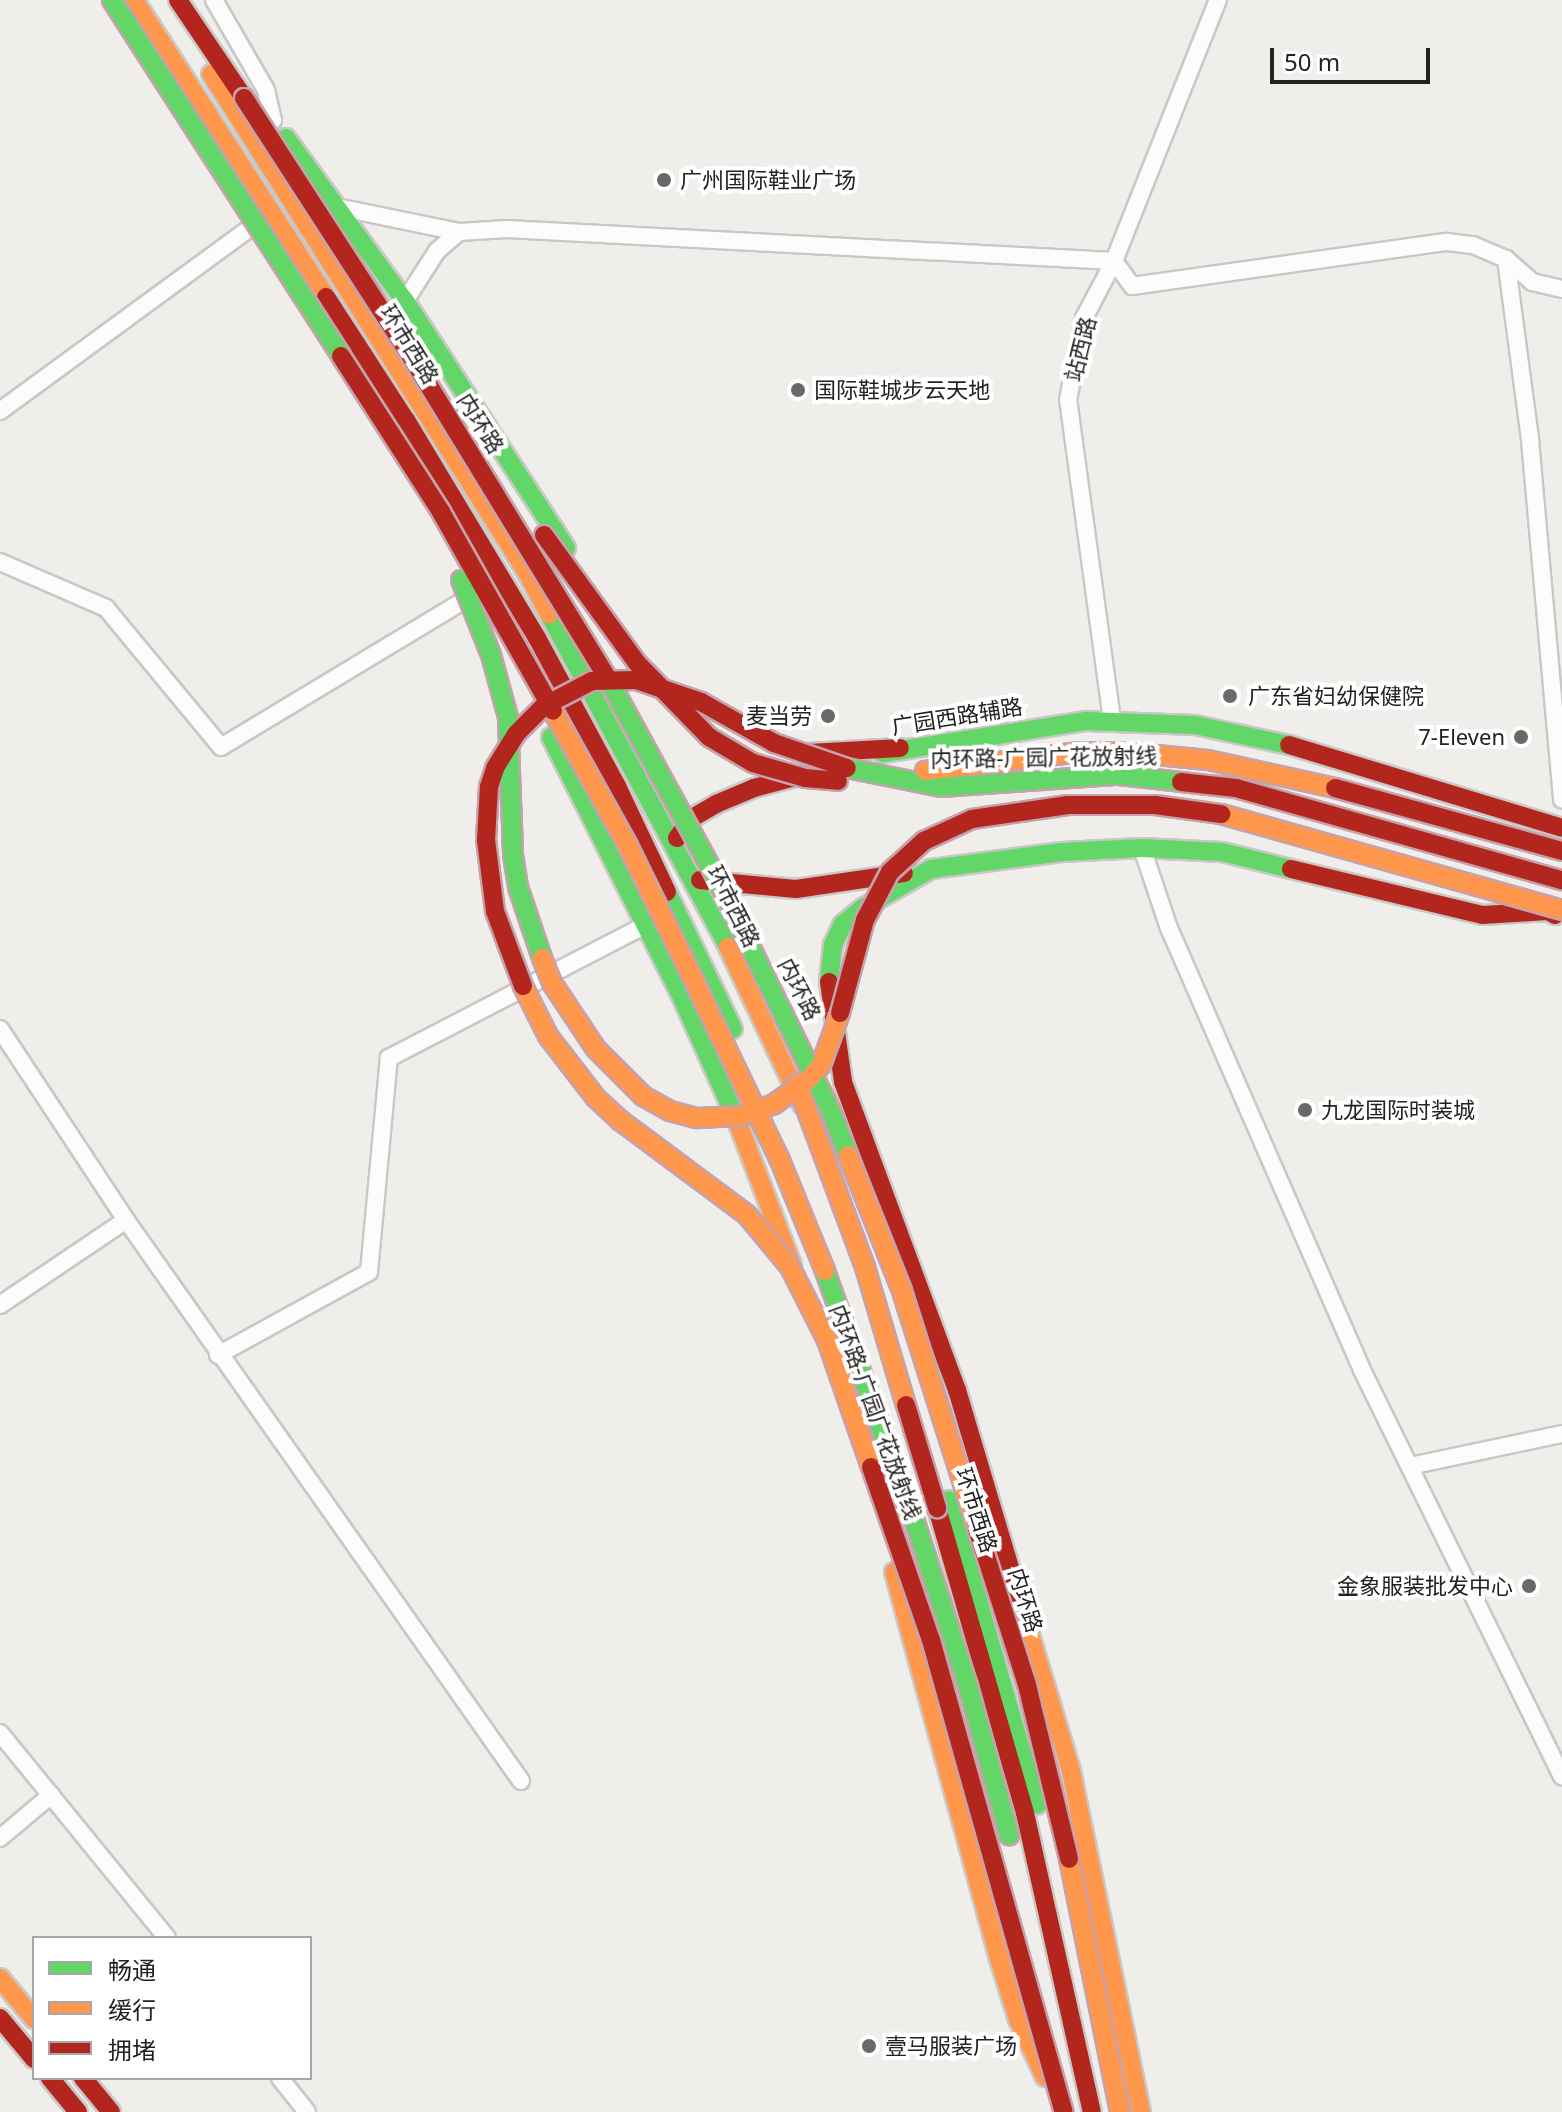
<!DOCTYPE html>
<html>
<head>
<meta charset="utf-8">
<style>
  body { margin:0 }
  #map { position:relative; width:1562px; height:2112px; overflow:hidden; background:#f0eeeb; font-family:"Noto Sans","Noto Sans SC",sans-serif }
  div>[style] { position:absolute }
  .roads { filter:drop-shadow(2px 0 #c9c8c7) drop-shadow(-2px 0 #c9c8c7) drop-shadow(0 2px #c9c8c7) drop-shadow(0 -2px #c9c8c7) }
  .street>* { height:16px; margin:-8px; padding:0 8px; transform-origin:8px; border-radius:8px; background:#fdfcfc }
  .fast>* { height:18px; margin:-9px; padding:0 9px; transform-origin:9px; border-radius:9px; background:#63d668 }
  .slow>* { height:18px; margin:-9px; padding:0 9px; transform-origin:9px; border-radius:9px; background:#ff974d }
  .jam>* { height:18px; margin:-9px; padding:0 9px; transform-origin:9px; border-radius:9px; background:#b3261e }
  .bridges { filter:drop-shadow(2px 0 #c5a2ac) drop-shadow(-2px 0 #c5a2ac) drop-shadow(0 2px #c5a2ac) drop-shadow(0 -2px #c5a2ac) }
  .fast-bridge>* { height:18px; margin:-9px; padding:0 9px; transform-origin:9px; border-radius:9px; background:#63d668 }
  .slow-bridge>* { height:18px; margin:-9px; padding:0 9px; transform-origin:9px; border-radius:9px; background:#ff974d }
  .jam-bridge>* { height:18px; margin:-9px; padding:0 9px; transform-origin:9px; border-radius:9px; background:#b3261e }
  .dots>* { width:22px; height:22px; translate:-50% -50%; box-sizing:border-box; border:4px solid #fff; border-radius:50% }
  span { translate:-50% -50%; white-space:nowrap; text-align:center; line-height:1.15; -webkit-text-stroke:8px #fff; paint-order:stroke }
  .poi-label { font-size:22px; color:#222 }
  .left { translate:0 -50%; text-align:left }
  .right { translate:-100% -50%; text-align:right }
  .street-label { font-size:22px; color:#222 }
  .legend { position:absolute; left:32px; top:1936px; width:280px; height:144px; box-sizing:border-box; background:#fff; border:2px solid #a7a7a7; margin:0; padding:10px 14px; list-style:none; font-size:24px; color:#222 }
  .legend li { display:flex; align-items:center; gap:16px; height:40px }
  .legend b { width:40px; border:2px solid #a7a7a7 }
  .scale { position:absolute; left:1270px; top:48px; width:160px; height:36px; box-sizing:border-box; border:4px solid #222; border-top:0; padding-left:10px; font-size:24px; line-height:28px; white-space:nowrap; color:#222; -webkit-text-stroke:6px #fff; paint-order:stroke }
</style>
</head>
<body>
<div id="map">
  <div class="roads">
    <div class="street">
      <i style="left:214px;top:0;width:104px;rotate:60deg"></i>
      <i style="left:266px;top:90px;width:31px;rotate:77deg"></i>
      <i style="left:273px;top:120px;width:14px;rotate:141deg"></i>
      <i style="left:337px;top:207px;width:125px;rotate:11.6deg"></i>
      <i style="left:459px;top:232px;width:48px;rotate:-3.6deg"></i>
      <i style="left:507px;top:229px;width:608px;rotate:3.02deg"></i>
      <i style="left:1114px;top:261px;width:31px;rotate:54deg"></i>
      <i style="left:1132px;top:286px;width:318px;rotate:-8deg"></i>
      <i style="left:1447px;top:242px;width:26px;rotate:7deg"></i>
      <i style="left:1473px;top:245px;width:36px;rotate:23deg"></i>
      <i style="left:1506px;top:259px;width:35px;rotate:41deg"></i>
      <i style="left:1532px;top:282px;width:31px;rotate:13deg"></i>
      <i style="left:1506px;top:259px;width:183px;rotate:82.4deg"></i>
      <i style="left:1530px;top:440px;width:361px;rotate:84.9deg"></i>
      <i style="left:405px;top:301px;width:59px;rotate:-57.4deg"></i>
      <i style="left:437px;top:251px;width:29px;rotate:-41deg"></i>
      <i style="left:0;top:411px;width:305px;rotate:-36.2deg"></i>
      <i style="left:0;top:562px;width:116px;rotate:23.5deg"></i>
      <i style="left:106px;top:608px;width:180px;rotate:50.4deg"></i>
      <i style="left:221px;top:747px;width:294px;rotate:-31.1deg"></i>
      <i style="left:1112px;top:720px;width:323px;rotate:-97.8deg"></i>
      <i style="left:1068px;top:400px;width:84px;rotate:-79deg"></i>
      <i style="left:1084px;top:318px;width:64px;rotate:-62.2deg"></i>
      <i style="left:1114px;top:261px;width:281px;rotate:-68.3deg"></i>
      <i style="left:1142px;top:848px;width:84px;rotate:71.4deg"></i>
      <i style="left:1169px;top:928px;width:482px;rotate:66.4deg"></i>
      <i style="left:1362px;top:1370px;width:453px;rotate:63.8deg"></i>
      <i style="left:0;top:1029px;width:229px;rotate:56.6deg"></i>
      <i style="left:0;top:1305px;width:152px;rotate:-34deg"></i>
      <i style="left:126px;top:1220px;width:686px;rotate:54.85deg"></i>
      <i style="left:218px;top:1355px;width:172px;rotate:-28.8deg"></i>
      <i style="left:369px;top:1272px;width:215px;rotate:-84.7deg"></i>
      <i style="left:389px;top:1058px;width:291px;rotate:-27.4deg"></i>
      <i style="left:1410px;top:1466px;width:155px;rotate:-11.9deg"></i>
      <i style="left:0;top:1733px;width:264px;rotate:50.8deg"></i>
      <i style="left:0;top:1838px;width:67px;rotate:-40.1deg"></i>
      <i style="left:280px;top:2078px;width:43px;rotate:51.5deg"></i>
    </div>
    <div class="fast">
      <i style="left:286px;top:138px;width:202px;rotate:53.9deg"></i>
      <i style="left:405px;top:301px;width:295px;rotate:56.9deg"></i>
      <i style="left:549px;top:614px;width:378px;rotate:61.7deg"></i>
      <i style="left:551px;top:737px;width:284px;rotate:63.3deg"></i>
      <i style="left:679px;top:991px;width:145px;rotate:65.9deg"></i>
      <i style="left:883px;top:753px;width:206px;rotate:-9deg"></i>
      <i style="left:1086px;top:721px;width:109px;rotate:2.1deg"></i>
      <i style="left:1195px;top:725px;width:96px;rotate:12deg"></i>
      <i style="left:667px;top:892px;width:152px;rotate:64.3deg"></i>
      <i style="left:829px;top:982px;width:37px;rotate:-84deg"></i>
      <i style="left:833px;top:945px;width:23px;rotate:-65deg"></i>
      <i style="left:843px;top:924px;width:26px;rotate:-39deg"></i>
      <i style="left:863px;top:908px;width:78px;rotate:-29.8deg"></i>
      <i style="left:931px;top:869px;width:132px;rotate:-7.4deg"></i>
      <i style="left:1062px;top:852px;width:80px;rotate:-2.9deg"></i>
      <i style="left:1142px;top:848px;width:80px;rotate:2.9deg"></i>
      <i style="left:1222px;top:852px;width:71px;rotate:13.8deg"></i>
      <i style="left:949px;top:1500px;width:317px;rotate:73.9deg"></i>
    </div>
    <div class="slow">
      <i style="left:134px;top:0;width:354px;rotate:57.1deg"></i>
      <i style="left:211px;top:74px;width:588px;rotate:57.63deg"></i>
      <i style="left:526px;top:571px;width:49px;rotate:61.9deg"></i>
      <i style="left:728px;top:947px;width:174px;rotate:64.8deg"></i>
      <i style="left:738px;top:1123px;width:152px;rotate:69.2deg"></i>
      <i style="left:894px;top:1572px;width:404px;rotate:74.8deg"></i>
      <i style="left:1000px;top:1962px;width:60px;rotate:72.5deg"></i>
      <i style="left:1018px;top:2019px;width:64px;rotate:65deg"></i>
      <i style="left:1020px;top:1602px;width:177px;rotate:73.2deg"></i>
      <i style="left:1071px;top:1771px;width:348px;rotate:78.4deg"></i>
      <i style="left:0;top:1978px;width:53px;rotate:50.3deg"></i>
    </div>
    <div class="jam">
      <i style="left:178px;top:0;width:118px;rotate:56deg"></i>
      <i style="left:326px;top:297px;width:147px;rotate:57deg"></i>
      <i style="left:406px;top:420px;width:254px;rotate:59deg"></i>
      <i style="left:537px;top:638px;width:168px;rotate:61.6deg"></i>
      <i style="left:617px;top:786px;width:117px;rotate:64.7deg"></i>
      <i style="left:1289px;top:745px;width:285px;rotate:16.9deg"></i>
      <i style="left:808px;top:753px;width:92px;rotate:-3.1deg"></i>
      <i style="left:677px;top:838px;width:25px;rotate:-53deg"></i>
      <i style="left:692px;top:818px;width:28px;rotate:-30deg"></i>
      <i style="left:716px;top:804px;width:41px;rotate:-22.8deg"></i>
      <i style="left:754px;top:788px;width:51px;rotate:-14.9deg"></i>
      <i style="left:1291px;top:869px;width:197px;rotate:13.5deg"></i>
      <i style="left:1483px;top:915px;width:65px;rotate:-3.5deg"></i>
      <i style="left:1548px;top:911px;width:8px;rotate:30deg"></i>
      <i style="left:700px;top:880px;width:96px;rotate:5.4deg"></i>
      <i style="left:796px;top:889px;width:109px;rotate:-8.4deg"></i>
      <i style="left:829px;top:982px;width:101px;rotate:82deg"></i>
      <i style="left:843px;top:1082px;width:328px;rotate:69.7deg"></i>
      <i style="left:957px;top:1390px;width:221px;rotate:73.4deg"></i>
      <i style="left:937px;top:1508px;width:317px;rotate:73.9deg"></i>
      <i style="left:1025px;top:1813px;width:306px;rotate:77.4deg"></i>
      <i style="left:0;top:2018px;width:53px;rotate:50.3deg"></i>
      <i style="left:50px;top:2078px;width:44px;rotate:50.5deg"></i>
      <i style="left:83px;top:2078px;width:44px;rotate:50.5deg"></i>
    </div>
  </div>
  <div class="bridges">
    <div class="fast-bridge">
      <i style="left:112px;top:0;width:423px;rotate:57.2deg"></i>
      <i style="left:461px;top:580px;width:81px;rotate:68.2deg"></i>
      <i style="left:491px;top:655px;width:64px;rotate:74.7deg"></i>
      <i style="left:508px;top:717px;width:138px;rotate:87.9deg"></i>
      <i style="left:513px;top:855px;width:32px;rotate:81deg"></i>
      <i style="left:518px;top:887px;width:75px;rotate:71.3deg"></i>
      <i style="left:608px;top:679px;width:230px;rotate:61.4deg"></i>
      <i style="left:718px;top:881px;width:259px;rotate:63.9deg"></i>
      <i style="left:832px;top:1114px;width:44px;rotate:68.7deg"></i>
      <i style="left:847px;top:768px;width:96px;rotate:11.4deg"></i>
      <i style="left:941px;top:787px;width:178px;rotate:-3.9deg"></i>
      <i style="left:1119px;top:775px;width:62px;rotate:6.4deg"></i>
      <i style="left:825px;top:1271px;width:263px;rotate:70.3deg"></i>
      <i style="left:914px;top:1519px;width:176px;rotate:72.1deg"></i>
      <i style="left:968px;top:1686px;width:155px;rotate:74.6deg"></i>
    </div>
    <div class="slow-bridge">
      <i style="left:553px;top:711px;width:154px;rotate:60.9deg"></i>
      <i style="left:628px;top:846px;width:155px;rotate:63.9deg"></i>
      <i style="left:696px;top:985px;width:192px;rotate:64.4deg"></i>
      <i style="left:779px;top:1158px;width:122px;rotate:67.8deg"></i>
      <i style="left:925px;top:771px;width:156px;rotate:-7deg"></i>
      <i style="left:1080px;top:752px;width:56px;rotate:1deg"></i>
      <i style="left:1136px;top:753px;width:72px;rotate:5.6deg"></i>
      <i style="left:1208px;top:760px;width:130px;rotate:12.4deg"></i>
      <i style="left:1221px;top:814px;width:354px;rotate:15.7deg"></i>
      <i style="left:542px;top:958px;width:27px;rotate:68deg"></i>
      <i style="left:552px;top:983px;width:79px;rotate:56.3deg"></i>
      <i style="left:596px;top:1049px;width:66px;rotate:45deg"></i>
      <i style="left:643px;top:1096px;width:31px;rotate:29deg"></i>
      <i style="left:670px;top:1111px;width:28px;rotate:15deg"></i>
      <i style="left:697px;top:1118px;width:43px;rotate:-2.7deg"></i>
      <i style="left:740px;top:1116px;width:36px;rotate:-19deg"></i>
      <i style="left:774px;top:1104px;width:40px;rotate:-34.9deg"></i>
      <i style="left:807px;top:1081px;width:21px;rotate:-49deg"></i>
      <i style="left:821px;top:1065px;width:55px;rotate:-69.9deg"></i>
      <i style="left:523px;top:986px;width:56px;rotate:63.4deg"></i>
      <i style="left:548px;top:1036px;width:78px;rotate:52.3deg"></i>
      <i style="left:596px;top:1098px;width:34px;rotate:43deg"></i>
      <i style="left:621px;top:1121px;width:157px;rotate:36.7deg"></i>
      <i style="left:747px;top:1215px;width:67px;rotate:50.4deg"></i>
      <i style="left:790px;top:1267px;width:82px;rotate:63.1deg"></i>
      <i style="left:827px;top:1340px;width:134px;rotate:70.9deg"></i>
      <i style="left:797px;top:1084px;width:195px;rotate:69.6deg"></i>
      <i style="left:865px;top:1267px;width:144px;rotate:73.5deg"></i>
      <i style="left:848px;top:1155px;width:146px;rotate:68.3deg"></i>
      <i style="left:902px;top:1291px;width:249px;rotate:72.4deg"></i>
      <i style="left:1069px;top:1859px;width:258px;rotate:78.6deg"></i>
    </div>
    <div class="jam-bridge">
      <i style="left:244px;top:98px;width:310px;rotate:57.1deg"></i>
      <i style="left:412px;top:358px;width:376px;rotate:58.6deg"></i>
      <i style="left:341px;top:356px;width:185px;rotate:57.3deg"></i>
      <i style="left:441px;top:512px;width:228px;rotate:60.6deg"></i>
      <i style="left:544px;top:535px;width:158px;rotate:54deg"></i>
      <i style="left:637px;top:663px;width:103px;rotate:45.8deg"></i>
      <i style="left:709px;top:737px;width:51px;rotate:30.6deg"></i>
      <i style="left:753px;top:763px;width:54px;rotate:16.1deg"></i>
      <i style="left:805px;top:778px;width:33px;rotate:5deg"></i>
      <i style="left:1181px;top:782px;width:55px;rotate:6.2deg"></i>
      <i style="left:1236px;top:788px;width:339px;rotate:15.8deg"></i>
      <i style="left:1335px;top:788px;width:236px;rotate:15.5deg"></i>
      <i style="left:523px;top:986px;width:80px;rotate:-110.5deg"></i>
      <i style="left:495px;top:911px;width:72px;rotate:-97.2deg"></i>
      <i style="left:486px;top:840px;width:53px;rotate:-86.8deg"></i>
      <i style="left:489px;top:787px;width:20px;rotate:-72deg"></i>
      <i style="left:495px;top:768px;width:40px;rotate:-58deg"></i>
      <i style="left:516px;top:734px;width:40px;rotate:-45deg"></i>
      <i style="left:544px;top:706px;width:54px;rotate:-27.5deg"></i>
      <i style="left:592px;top:681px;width:44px;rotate:-1.3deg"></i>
      <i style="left:636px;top:680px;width:69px;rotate:18.7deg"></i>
      <i style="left:701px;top:702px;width:84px;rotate:29.3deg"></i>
      <i style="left:774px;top:743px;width:77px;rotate:18.9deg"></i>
      <i style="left:840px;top:1013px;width:96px;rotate:-75deg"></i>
      <i style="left:865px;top:920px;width:54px;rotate:-62.5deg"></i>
      <i style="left:890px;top:872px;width:46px;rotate:-42.4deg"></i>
      <i style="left:924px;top:841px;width:53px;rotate:-24.6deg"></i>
      <i style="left:972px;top:819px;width:97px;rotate:-8.3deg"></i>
      <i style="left:1068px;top:805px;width:87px"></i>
      <i style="left:1155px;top:805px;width:67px;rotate:7.8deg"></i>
      <i style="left:906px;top:1405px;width:108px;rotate:73.2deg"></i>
      <i style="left:871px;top:1467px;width:183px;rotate:70.9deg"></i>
      <i style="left:931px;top:1640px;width:490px;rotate:74.3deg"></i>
      <i style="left:977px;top:1528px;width:165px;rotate:72.3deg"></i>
      <i style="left:1027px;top:1685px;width:179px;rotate:76.4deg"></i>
    </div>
  </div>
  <div class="dots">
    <i style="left:664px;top:180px;background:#6a6968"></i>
    <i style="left:798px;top:390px;background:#6a6968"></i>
    <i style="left:1230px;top:696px;background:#6a6968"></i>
    <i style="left:828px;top:716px;background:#6a6968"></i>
    <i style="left:1521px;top:737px;background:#6a6968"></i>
    <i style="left:1305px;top:1110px;background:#6a6968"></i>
    <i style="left:1529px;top:1586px;background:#6a6968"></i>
    <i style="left:869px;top:2046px;background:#6a6968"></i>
  </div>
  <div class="poi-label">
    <span class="left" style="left:680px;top:180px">广州国际鞋业广场</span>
    <span class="left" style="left:814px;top:390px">国际鞋城步云天地</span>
    <span class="left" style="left:1248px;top:696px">广东省妇幼保健院</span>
    <span class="right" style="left:812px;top:716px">麦当劳</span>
    <span class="right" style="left:1505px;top:737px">7-Eleven</span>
    <span class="left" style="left:1321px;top:1110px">九龙国际时装城</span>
    <span class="right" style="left:1513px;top:1586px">金象服装批发中心</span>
    <span class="left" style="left:885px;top:2046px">壹马服装广场</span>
  </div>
  <div class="street-label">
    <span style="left:410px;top:344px;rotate:58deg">环市西路</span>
    <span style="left:1080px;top:349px;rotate:-76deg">站西路</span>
    <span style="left:481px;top:423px;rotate:58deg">内环路</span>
    <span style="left:957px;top:716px;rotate:-9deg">广园西路辅路</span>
    <span style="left:1044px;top:757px;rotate:-1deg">内环路-广园广花放射线</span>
    <span style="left:734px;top:906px;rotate:63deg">环市西路</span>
    <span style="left:800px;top:989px;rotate:63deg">内环路</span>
    <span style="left:876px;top:1412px;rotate:70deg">内环路-广园广花放射线</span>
    <span style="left:977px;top:1510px;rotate:72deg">环市西路</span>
    <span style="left:1026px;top:1600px;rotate:73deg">内环路</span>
  </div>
  <ul class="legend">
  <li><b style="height:10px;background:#63d668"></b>畅通</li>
  <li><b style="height:10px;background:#ff974d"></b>缓行</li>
  <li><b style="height:10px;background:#b3261e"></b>拥堵</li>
  </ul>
  <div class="scale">50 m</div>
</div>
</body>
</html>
